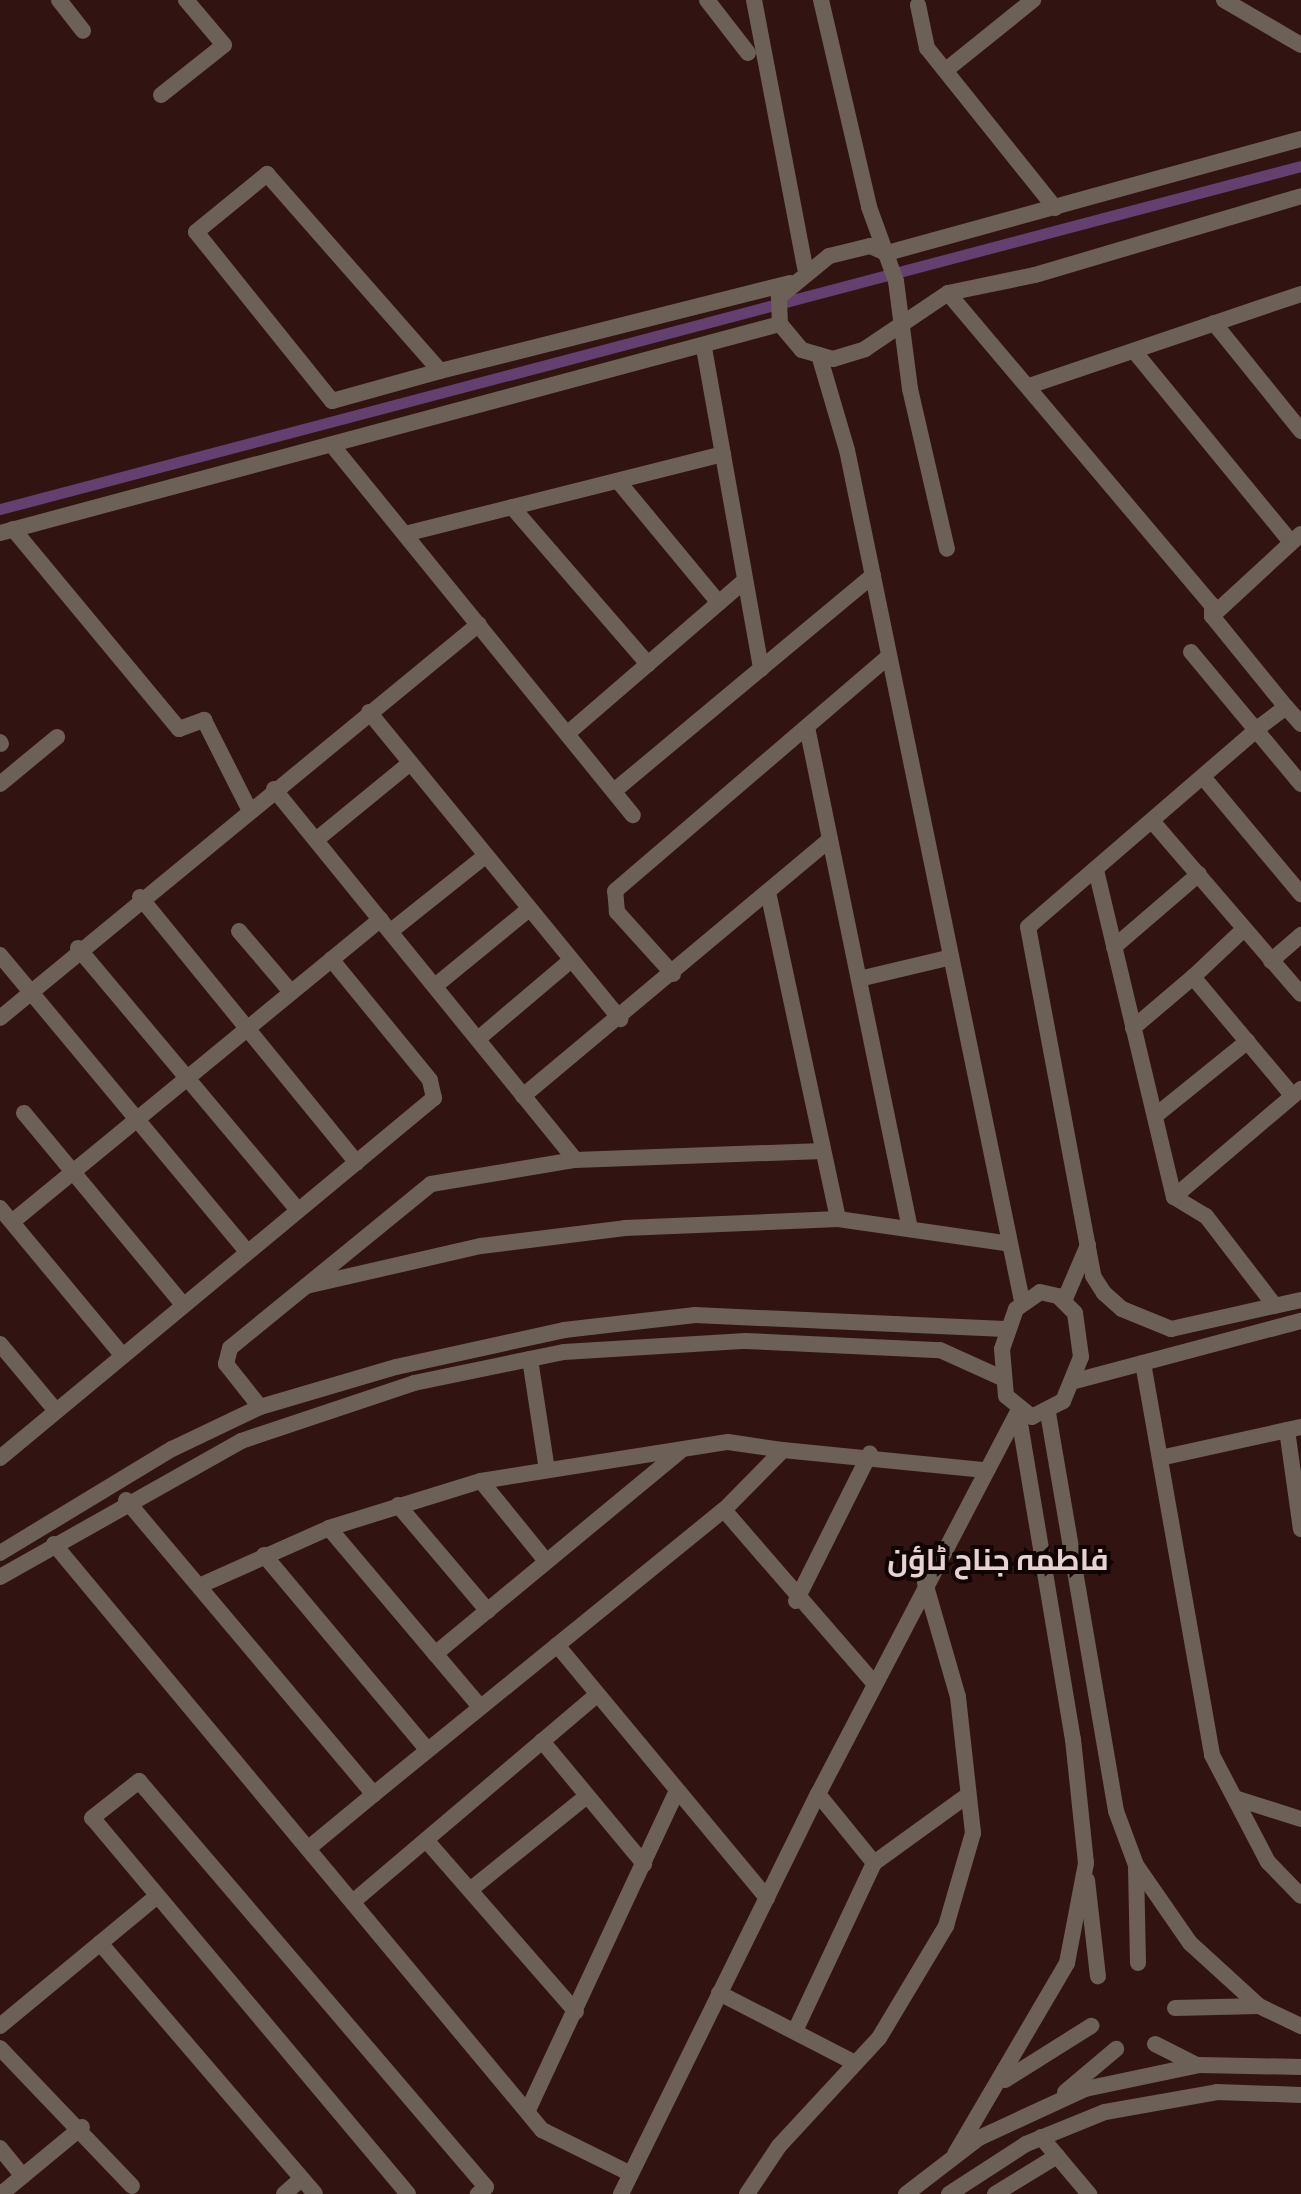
<!DOCTYPE html>
<html>
<head>
<meta charset="utf-8">
<style>
  body { margin:0 }
  #map { position:relative; width:1301px; height:2194px; overflow:hidden; background:#311312; font-family:"Roboto Condensed",Cairo,sans-serif }
  div>[style] { position:absolute }
  .canal>* { height:11px; margin:-5.5px; padding:0 5.5px; transform-origin:5.5px; border-radius:5.5px; background:#634070 }
  .minor>* { height:16px; margin:-8px; padding:0 8px; transform-origin:8px; border-radius:8px; background:#6d6057 }
  span { translate:-50% -50%; white-space:nowrap; text-align:center; line-height:1.15; -webkit-text-stroke:8px #100404; paint-order:stroke }
  .district-label { font-size:30px; color:#e8d2d1; font-weight:700 }
</style>
</head>
<body>
<div id="map">
  <div class="canal">
    <i style="left:0;top:509px;width:1345px;rotate:-14.77deg"></i>
  </div>
  <div class="minor">
    <i style="left:59px;top:0;width:39px;rotate:52deg"></i>
    <i style="left:707px;top:0;width:67px;rotate:52.3deg"></i>
    <i style="left:754px;top:0;width:273px;rotate:79.2deg"></i>
    <i style="left:821px;top:0;width:212px;rotate:76.9deg"></i>
    <i style="left:869px;top:207px;width:79px;rotate:70deg"></i>
    <i style="left:896px;top:281px;width:109px;rotate:82.6deg"></i>
    <i style="left:910px;top:389px;width:164px;rotate:77deg"></i>
    <i style="left:1224px;top:0;width:89px;rotate:30.3deg"></i>
    <i style="left:918px;top:5px;width:44px;rotate:78.2deg"></i>
    <i style="left:927px;top:48px;width:205px;rotate:51.3deg"></i>
    <i style="left:946px;top:70px;width:112px;rotate:-38.8deg"></i>
    <i style="left:161px;top:95px;width:80px;rotate:-38.4deg"></i>
    <i style="left:224px;top:45px;width:59px;rotate:-130.2deg"></i>
    <i style="left:1301px;top:139px;width:430px;rotate:164.6deg"></i>
    <i style="left:886px;top:253px;width:17px;rotate:-156deg"></i>
    <i style="left:870px;top:246px;width:42px;rotate:166.3deg"></i>
    <i style="left:829px;top:256px;width:65px;rotate:140.6deg"></i>
    <i style="left:779px;top:297px;width:27px;rotate:88deg"></i>
    <i style="left:780px;top:324px;width:34px;rotate:50deg"></i>
    <i style="left:802px;top:350px;width:32px;rotate:16deg"></i>
    <i style="left:833px;top:359px;width:34px;rotate:-17deg"></i>
    <i style="left:865px;top:349px;width:100px;rotate:-34deg"></i>
    <i style="left:948px;top:293px;width:89px;rotate:-11.7deg"></i>
    <i style="left:1035px;top:275px;width:277px;rotate:-16.5deg"></i>
    <i style="left:948px;top:293px;width:409px;rotate:49.8deg"></i>
    <i style="left:1212px;top:605px;width:11px;rotate:90deg"></i>
    <i style="left:1212px;top:616px;width:117px;rotate:50.9deg"></i>
    <i style="left:1214px;top:323px;width:139px;rotate:51.1deg"></i>
    <i style="left:704px;top:348px;width:326px;rotate:79.9deg"></i>
    <i style="left:1134px;top:351px;width:247px;rotate:50.6deg"></i>
    <i style="left:819px;top:355px;width:99px;rotate:73.6deg"></i>
    <i style="left:847px;top:450px;width:869px;rotate:78.38deg"></i>
    <i style="left:440px;top:371px;width:112px;rotate:164.5deg"></i>
    <i style="left:332px;top:401px;width:217px;rotate:-128.8deg"></i>
    <i style="left:196px;top:232px;width:92px;rotate:-39.2deg"></i>
    <i style="left:267px;top:174px;width:262px;rotate:48.7deg"></i>
    <i style="left:440px;top:371px;width:361px;rotate:-14.1deg"></i>
    <i style="left:1029px;top:386px;width:287px;rotate:-18.7deg"></i>
    <i style="left:332px;top:445px;width:477px;rotate:50.9deg"></i>
    <i style="left:618px;top:481px;width:158px;rotate:50.4deg"></i>
    <i style="left:512px;top:507px;width:208px;rotate:49.1deg"></i>
    <i style="left:13px;top:529px;width:260px;rotate:50.3deg"></i>
    <i style="left:179px;top:729px;width:27px;rotate:-20deg"></i>
    <i style="left:204px;top:720px;width:100px;rotate:63.2deg"></i>
    <i style="left:0;top:533px;width:808px;rotate:-15deg"></i>
    <i style="left:405px;top:534px;width:328px;rotate:-14.1deg"></i>
    <i style="left:1212px;top:616px;width:121px;rotate:-42.7deg"></i>
    <i style="left:1191px;top:652px;width:172px;rotate:50.2deg"></i>
    <i style="left:369px;top:712px;width:397px;rotate:50.7deg"></i>
    <i style="left:1301px;top:724px;width:23px;rotate:-131deg"></i>
    <i style="left:1286px;top:707px;width:30px;rotate:143deg"></i>
    <i style="left:1262px;top:725px;width:309px;rotate:139.2deg"></i>
    <i style="left:1028px;top:927px;width:355px;rotate:79.4deg"></i>
    <i style="left:1093px;top:1276px;width:20px;rotate:57deg"></i>
    <i style="left:1104px;top:1293px;width:24px;rotate:42deg"></i>
    <i style="left:1122px;top:1309px;width:53px;rotate:22.2deg"></i>
    <i style="left:1171px;top:1329px;width:133px;rotate:-12.6deg"></i>
    <i style="left:807px;top:727px;width:507px;rotate:78.4deg"></i>
    <i style="left:568px;top:733px;width:234px;rotate:-40.8deg"></i>
    <i style="left:0;top:742px;width:2px;rotate:63deg"></i>
    <i style="left:1203px;top:777px;width:153px;rotate:50.1deg"></i>
    <i style="left:0;top:784px;width:74px;rotate:-39.5deg"></i>
    <i style="left:274px;top:789px;width:478px;rotate:50.9deg"></i>
    <i style="left:614px;top:791px;width:337px;rotate:-39.8deg"></i>
    <i style="left:1152px;top:821px;width:228px;rotate:49.3deg"></i>
    <i style="left:316px;top:840px;width:122px;rotate:-39.3deg"></i>
    <i style="left:1096px;top:870px;width:336px;rotate:76.6deg"></i>
    <i style="left:1174px;top:1197px;width:37px;rotate:31deg"></i>
    <i style="left:1206px;top:1216px;width:113px;rotate:52.5deg"></i>
    <i style="left:768px;top:892px;width:334px;rotate:77.9deg"></i>
    <i style="left:140px;top:897px;width:343px;rotate:50.8deg"></i>
    <i style="left:1244px;top:929px;width:70px;rotate:136.7deg"></i>
    <i style="left:1193px;top:977px;width:155px;rotate:50deg"></i>
    <i style="left:239px;top:931px;width:80px;rotate:49.6deg"></i>
    <i style="left:391px;top:931px;width:120px;rotate:-38.6deg"></i>
    <i style="left:1114px;top:947px;width:112px;rotate:-40.7deg"></i>
    <i style="left:78px;top:948px;width:342px;rotate:50deg"></i>
    <i style="left:0;top:955px;width:386px;rotate:50.2deg"></i>
    <i style="left:1271px;top:961px;width:40px;rotate:-41deg"></i>
    <i style="left:673px;top:974px;width:84px;rotate:-132.1deg"></i>
    <i style="left:617px;top:912px;width:21px;rotate:-95deg"></i>
    <i style="left:615px;top:891px;width:358px;rotate:-40.6deg"></i>
    <i style="left:859px;top:979px;width:91px;rotate:-13.3deg"></i>
    <i style="left:435px;top:986px;width:122px;rotate:-39.3deg"></i>
    <i style="left:0;top:1018px;width:620px;rotate:-39.44deg"></i>
    <i style="left:1133px;top:1028px;width:79px;rotate:-40.4deg"></i>
    <i style="left:478px;top:1039px;width:122px;rotate:-40.3deg"></i>
    <i style="left:523px;top:1096px;width:400px;rotate:-39.9deg"></i>
    <i style="left:24px;top:1113px;width:247px;rotate:50.3deg"></i>
    <i style="left:1155px;top:1116px;width:119px;rotate:-38.9deg"></i>
    <i style="left:1174px;top:1197px;width:167px;rotate:-40.4deg"></i>
    <i style="left:0;top:1208px;width:191px;rotate:50.3deg"></i>
    <i style="left:12px;top:1222px;width:477px;rotate:-39.4deg"></i>
    <i style="left:306px;top:1286px;width:180px;rotate:-12.9deg"></i>
    <i style="left:481px;top:1246px;width:145px;rotate:-7.1deg"></i>
    <i style="left:625px;top:1228px;width:213px;rotate:-2.4deg"></i>
    <i style="left:838px;top:1219px;width:169px;rotate:8.2deg"></i>
    <i style="left:1040px;top:1292px;width:18px;rotate:13deg"></i>
    <i style="left:1058px;top:1296px;width:24px;rotate:45deg"></i>
    <i style="left:1075px;top:1313px;width:44px;rotate:82.2deg"></i>
    <i style="left:1081px;top:1357px;width:48px;rotate:112.2deg"></i>
    <i style="left:1063px;top:1401px;width:35px;rotate:153deg"></i>
    <i style="left:1032px;top:1417px;width:33px;rotate:-141deg"></i>
    <i style="left:1006px;top:1396px;width:47px;rotate:-94.9deg"></i>
    <i style="left:1002px;top:1349px;width:42px;rotate:-70.7deg"></i>
    <i style="left:1016px;top:1309px;width:29px;rotate:-35deg"></i>
    <i style="left:1064px;top:1301px;width:61px;rotate:-66.8deg"></i>
    <i style="left:0;top:1344px;width:87px;rotate:50.1deg"></i>
    <i style="left:530px;top:1359px;width:112px;rotate:81.3deg"></i>
    <i style="left:1143px;top:1363px;width:398px;rotate:80deg"></i>
    <i style="left:1212px;top:1755px;width:121px;rotate:62.4deg"></i>
    <i style="left:1268px;top:1862px;width:47px;rotate:45.9deg"></i>
    <i style="left:1075px;top:1381px;width:234px;rotate:-14.9deg"></i>
    <i style="left:260px;top:1407px;width:55px;rotate:-128.3deg"></i>
    <i style="left:226px;top:1364px;width:16px;rotate:-76deg"></i>
    <i style="left:230px;top:1348px;width:259px;rotate:-39.2deg"></i>
    <i style="left:431px;top:1184px;width:146px;rotate:-9.5deg"></i>
    <i style="left:575px;top:1160px;width:248px;rotate:-2.1deg"></i>
    <i style="left:1048px;top:1413px;width:404px;rotate:80.3deg"></i>
    <i style="left:1116px;top:1811px;width:58px;rotate:69.7deg"></i>
    <i style="left:1136px;top:1865px;width:95px;rotate:55.3deg"></i>
    <i style="left:1190px;top:1943px;width:93px;rotate:42.4deg"></i>
    <i style="left:1259px;top:2006px;width:47px;rotate:25.5deg"></i>
    <i style="left:1287px;top:1430px;width:100px;rotate:82deg"></i>
    <i style="left:0;top:1458px;width:564px;rotate:-39.68deg"></i>
    <i style="left:434px;top:1098px;width:18px;rotate:-103deg"></i>
    <i style="left:430px;top:1080px;width:156px;rotate:-129.3deg"></i>
    <i style="left:1160px;top:1458px;width:144px;rotate:-12.4deg"></i>
    <i style="left:481px;top:1481px;width:103px;rotate:50.9deg"></i>
    <i style="left:126px;top:1500px;width:385px;rotate:49.9deg"></i>
    <i style="left:374px;top:1794px;width:451px;rotate:-39.1deg"></i>
    <i style="left:724px;top:1510px;width:84px;rotate:-45.5deg"></i>
    <i style="left:783px;top:1450px;width:203px;rotate:5.7deg"></i>
    <i style="left:398px;top:1505px;width:139px;rotate:49.7deg"></i>
    <i style="left:724px;top:1510px;width:229px;rotate:49.1deg"></i>
    <i style="left:329px;top:1528px;width:234px;rotate:49.8deg"></i>
    <i style="left:54px;top:1544px;width:763px;rotate:50.21deg"></i>
    <i style="left:542px;top:2130px;width:99px;rotate:26.3deg"></i>
    <i style="left:0;top:1553px;width:201px;rotate:-31.2deg"></i>
    <i style="left:172px;top:1449px;width:98px;rotate:-25.5deg"></i>
    <i style="left:260px;top:1407px;width:142px;rotate:-16.4deg"></i>
    <i style="left:396px;top:1367px;width:172px;rotate:-12.4deg"></i>
    <i style="left:564px;top:1330px;width:132px;rotate:-6.5deg"></i>
    <i style="left:695px;top:1315px;width:310px;rotate:2.6deg"></i>
    <i style="left:264px;top:1555px;width:253px;rotate:50deg"></i>
    <i style="left:0;top:1577px;width:277px;rotate:-29.4deg"></i>
    <i style="left:241px;top:1441px;width:182px;rotate:-18.5deg"></i>
    <i style="left:414px;top:1383px;width:153px;rotate:-11.7deg"></i>
    <i style="left:564px;top:1352px;width:182px;rotate:-3.5deg"></i>
    <i style="left:746px;top:1341px;width:194px;rotate:2.7deg"></i>
    <i style="left:940px;top:1350px;width:68px;rotate:24.3deg"></i>
    <i style="left:199px;top:1586px;width:142px;rotate:-24deg"></i>
    <i style="left:329px;top:1528px;width:159px;rotate:-17.2deg"></i>
    <i style="left:481px;top:1481px;width:250px;rotate:-9deg"></i>
    <i style="left:728px;top:1442px;width:56px;rotate:8.3deg"></i>
    <i style="left:796px;top:1601px;width:165px;rotate:-63.4deg"></i>
    <i style="left:557px;top:1645px;width:329px;rotate:50.3deg"></i>
    <i style="left:435px;top:1654px;width:318px;rotate:-39.6deg"></i>
    <i style="left:542px;top:1741px;width:160px;rotate:50.3deg"></i>
    <i style="left:818px;top:1794px;width:89px;rotate:50.9deg"></i>
    <i style="left:1235px;top:1798px;width:69px;rotate:17.7deg"></i>
    <i style="left:426px;top:1840px;width:228px;rotate:48.9deg"></i>
    <i style="left:310px;top:1847px;width:83px;rotate:-39.6deg"></i>
    <i style="left:1136px;top:1867px;width:96px;rotate:88.8deg"></i>
    <i style="left:1087px;top:1880px;width:97px;rotate:83.5deg"></i>
    <i style="left:470px;top:1890px;width:150px;rotate:-38.8deg"></i>
    <i style="left:355px;top:1900px;width:317px;rotate:-40.3deg"></i>
    <i style="left:100px;top:1943px;width:330px;rotate:49.4deg"></i>
    <i style="left:719px;top:1993px;width:151px;rotate:27.2deg"></i>
    <i style="left:1175px;top:2008px;width:84px;rotate:-1.4deg"></i>
    <i style="left:0;top:2026px;width:202px;rotate:-39.6deg"></i>
    <i style="left:795px;top:2031px;width:186px;rotate:-64.8deg"></i>
    <i style="left:874px;top:1863px;width:116px;rotate:-35.9deg"></i>
    <i style="left:1155px;top:2044px;width:47px;rotate:26.6deg"></i>
    <i style="left:0;top:2048px;width:191px;rotate:46.3deg"></i>
    <i style="left:1005px;top:2080px;width:102px;rotate:-32.1deg"></i>
    <i style="left:1065px;top:2092px;width:67px;rotate:-40.1deg"></i>
    <i style="left:528px;top:2110px;width:351px;rotate:-65deg"></i>
    <i style="left:1041px;top:2137px;width:75px;rotate:49.9deg"></i>
    <i style="left:0;top:2148px;width:36px;rotate:51deg"></i>
    <i style="left:955px;top:2154px;width:221px;rotate:-59.6deg"></i>
    <i style="left:1067px;top:1963px;width:102px;rotate:-79.2deg"></i>
    <i style="left:1086px;top:1863px;width:124px;rotate:-96deg"></i>
    <i style="left:1073px;top:1740px;width:334px;rotate:-99.5deg"></i>
    <i style="left:1px;top:2194px;width:105px;rotate:-39.6deg"></i>
    <i style="left:284px;top:2194px;width:23px;rotate:-41deg"></i>
    <i style="left:408px;top:2194px;width:491px;rotate:-130deg"></i>
    <i style="left:92px;top:1818px;width:60px;rotate:-38.2deg"></i>
    <i style="left:139px;top:1781px;width:534px;rotate:49.48deg"></i>
    <i style="left:486px;top:2187px;width:11px;rotate:139deg"></i>
    <i style="left:621px;top:2194px;width:446px;rotate:-63.8deg"></i>
    <i style="left:818px;top:1794px;width:432px;rotate:-62.4deg"></i>
    <i style="left:747px;top:2194px;width:58px;rotate:-56.3deg"></i>
    <i style="left:779px;top:2146px;width:147px;rotate:-47.2deg"></i>
    <i style="left:879px;top:2038px;width:131px;rotate:-59.1deg"></i>
    <i style="left:946px;top:1926px;width:97px;rotate:-73.8deg"></i>
    <i style="left:973px;top:1833px;width:137px;rotate:-96.3deg"></i>
    <i style="left:958px;top:1697px;width:119px;rotate:-106.1deg"></i>
    <i style="left:906px;top:2194px;width:92px;rotate:-37.5deg"></i>
    <i style="left:979px;top:2138px;width:117px;rotate:-24.8deg"></i>
    <i style="left:1085px;top:2089px;width:116px;rotate:-11.9deg"></i>
    <i style="left:1199px;top:2065px;width:102px;rotate:1.1deg"></i>
    <i style="left:949px;top:2194px;width:92px;rotate:-33deg"></i>
    <i style="left:1026px;top:2144px;width:85px;rotate:-22.1deg"></i>
    <i style="left:1105px;top:2112px;width:114px;rotate:-10.1deg"></i>
    <i style="left:1217px;top:2092px;width:84px;rotate:2deg"></i>
    <i style="left:995px;top:2194px;width:73px;rotate:-31.5deg"></i>
  </div>
  <div class="district-label">
    <span style="left:998px;top:1560px">فاطمہ جناح ٹاؤن</span>
  </div>
</div>
</body>
</html>
